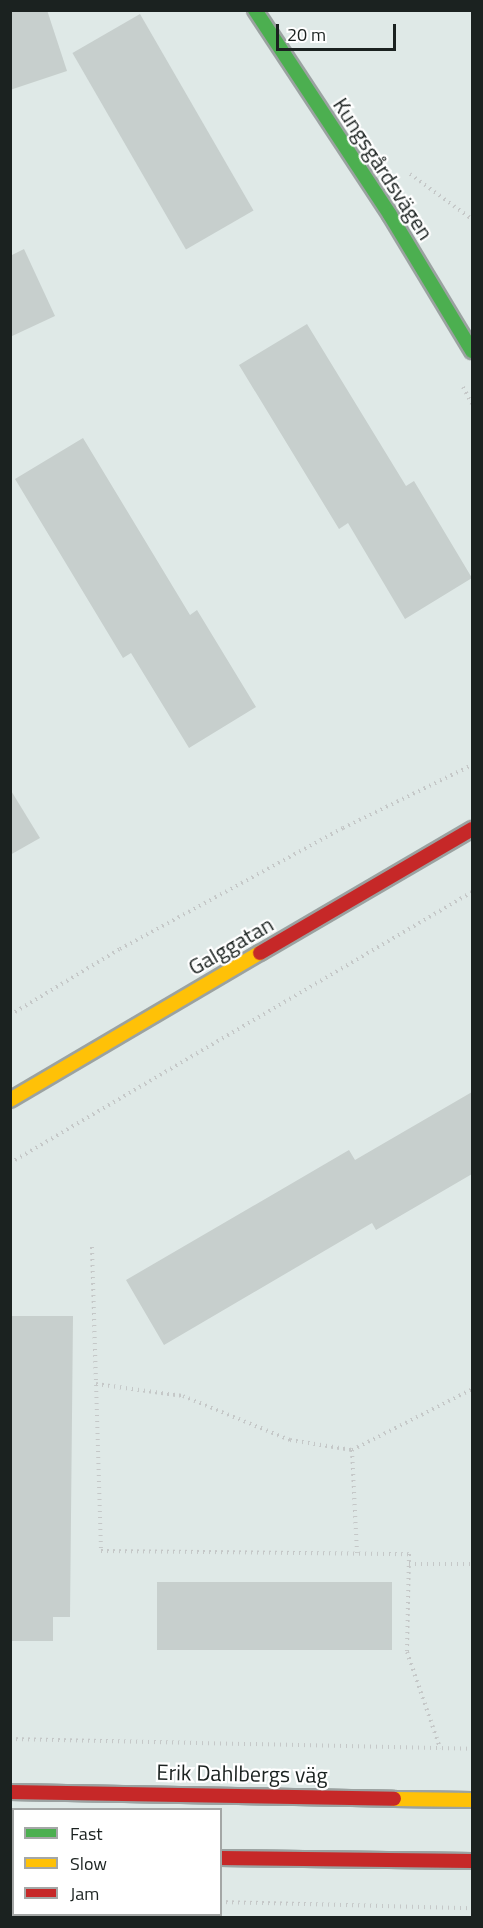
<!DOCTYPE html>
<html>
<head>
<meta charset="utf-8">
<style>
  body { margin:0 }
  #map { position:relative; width:483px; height:1928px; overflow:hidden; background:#dfe9e7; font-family:"Titillium Web",sans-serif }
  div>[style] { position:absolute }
  .green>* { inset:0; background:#edd7e9 }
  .building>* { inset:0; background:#c7cfcd; transform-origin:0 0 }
  .path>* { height:4px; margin-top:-2px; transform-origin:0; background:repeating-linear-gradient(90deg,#c5c8c8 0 1.5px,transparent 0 6px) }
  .roads { filter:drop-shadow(2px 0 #9ba2a1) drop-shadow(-2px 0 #9ba2a1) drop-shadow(0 2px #9ba2a1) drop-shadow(0 -2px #9ba2a1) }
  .fast>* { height:14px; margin:-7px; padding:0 7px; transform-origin:7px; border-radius:7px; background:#4caf50 }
  .slow>* { height:14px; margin:-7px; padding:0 7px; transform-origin:7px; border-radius:7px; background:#ffc107 }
  .jam>* { height:14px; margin:-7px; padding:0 7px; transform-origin:7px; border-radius:7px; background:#c62828 }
  span { translate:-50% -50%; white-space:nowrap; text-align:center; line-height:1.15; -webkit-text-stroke:4.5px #fff; paint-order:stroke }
  .street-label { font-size:22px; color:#1b2220 }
  .frame { position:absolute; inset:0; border:12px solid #1b2220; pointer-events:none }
  .legend { position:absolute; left:12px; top:1808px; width:210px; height:108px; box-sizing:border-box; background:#fff; border:2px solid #a4a7a6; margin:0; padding:8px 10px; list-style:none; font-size:18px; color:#1b2220 }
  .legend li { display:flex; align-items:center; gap:12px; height:30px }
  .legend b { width:30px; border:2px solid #a4a7a6 }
  .scale { position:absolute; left:276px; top:24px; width:120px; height:27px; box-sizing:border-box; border:3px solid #1b2220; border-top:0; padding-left:8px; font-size:18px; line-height:21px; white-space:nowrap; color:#1b2220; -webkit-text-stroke:4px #fff; paint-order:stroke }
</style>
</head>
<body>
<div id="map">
  <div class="green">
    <i style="clip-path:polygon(57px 1915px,124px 1915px,220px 1917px,44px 1917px)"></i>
  </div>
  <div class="building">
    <i style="clip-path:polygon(10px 10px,47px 10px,67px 71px,10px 90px)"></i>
    <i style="left:140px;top:14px;width:227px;height:78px;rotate:60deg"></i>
    <i style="clip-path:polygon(24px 249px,55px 316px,10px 337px,10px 256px)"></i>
    <i style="clip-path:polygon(307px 324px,406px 486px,414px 481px,472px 578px,405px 619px,348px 523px,339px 529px,239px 365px)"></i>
    <i style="clip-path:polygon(83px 438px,190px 615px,197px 610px,256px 707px,189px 748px,131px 653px,123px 658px,15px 479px)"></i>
    <i style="clip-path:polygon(10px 789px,40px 838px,10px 855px)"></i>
    <i style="clip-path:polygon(472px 1092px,472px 1174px,376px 1230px,372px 1223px,164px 1345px,126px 1280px,349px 1150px,355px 1160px)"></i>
    <i style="clip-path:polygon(10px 1316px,73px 1316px,70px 1617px,53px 1617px,53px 1641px,10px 1641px)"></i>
    <i style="left:157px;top:1582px;width:235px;height:68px"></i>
  </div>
  <div class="path">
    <i style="left:410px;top:174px;width:77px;rotate:36deg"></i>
    <i style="left:463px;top:387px;width:19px;rotate:62deg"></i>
    <i style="left:10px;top:1015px;width:128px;rotate:-31deg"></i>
    <i style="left:120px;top:949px;width:254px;rotate:-28.5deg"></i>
    <i style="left:343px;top:828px;width:144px;rotate:-26deg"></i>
    <i style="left:10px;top:1163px;width:536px;rotate:-30.4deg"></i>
    <i style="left:92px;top:1247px;width:304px;rotate:88.3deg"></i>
    <i style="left:101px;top:1551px;width:308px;rotate:0.6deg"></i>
    <i style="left:409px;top:1554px;width:98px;rotate:91.2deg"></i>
    <i style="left:407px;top:1652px;width:102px;rotate:71deg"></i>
    <i style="left:96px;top:1384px;width:88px;rotate:7.9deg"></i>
    <i style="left:183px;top:1396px;width:116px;rotate:22.4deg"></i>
    <i style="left:290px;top:1440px;width:63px;rotate:9.2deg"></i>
    <i style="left:352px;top:1450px;width:103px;rotate:87.2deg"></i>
    <i style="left:352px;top:1450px;width:135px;rotate:-26.9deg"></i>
    <i style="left:409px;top:1564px;width:63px"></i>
    <i style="left:10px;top:1739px;width:462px;rotate:1.2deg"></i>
    <i style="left:220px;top:1902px;width:252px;rotate:1.4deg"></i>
    <i style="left:10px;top:1908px;width:4px;rotate:-14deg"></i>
  </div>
  <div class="roads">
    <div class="fast">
      <i style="left:255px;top:10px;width:245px;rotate:56.6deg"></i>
      <i style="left:390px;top:215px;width:159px;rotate:58.9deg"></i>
    </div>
    <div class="slow">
      <i style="left:10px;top:1100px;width:290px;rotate:-30.5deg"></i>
      <i style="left:394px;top:1799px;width:78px;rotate:0.7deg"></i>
    </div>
    <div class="jam">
      <i style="left:260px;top:953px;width:246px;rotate:-30.3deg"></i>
      <i style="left:10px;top:1792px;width:384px;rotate:1deg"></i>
      <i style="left:10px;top:1855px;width:4px"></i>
      <i style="left:220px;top:1858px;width:252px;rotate:0.7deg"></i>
    </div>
  </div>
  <div class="street-label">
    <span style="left:383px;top:169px;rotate:57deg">Kungsgårdsvägen</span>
    <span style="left:231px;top:946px;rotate:-30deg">Galggatan</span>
    <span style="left:242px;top:1774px;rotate:1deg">Erik Dahlbergs väg</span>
  </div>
  <div class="frame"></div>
  <ul class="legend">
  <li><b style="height:8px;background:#4caf50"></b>Fast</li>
  <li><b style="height:8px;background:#ffc107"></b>Slow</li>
  <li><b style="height:8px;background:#c62828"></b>Jam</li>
  </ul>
  <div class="scale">20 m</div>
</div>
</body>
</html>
